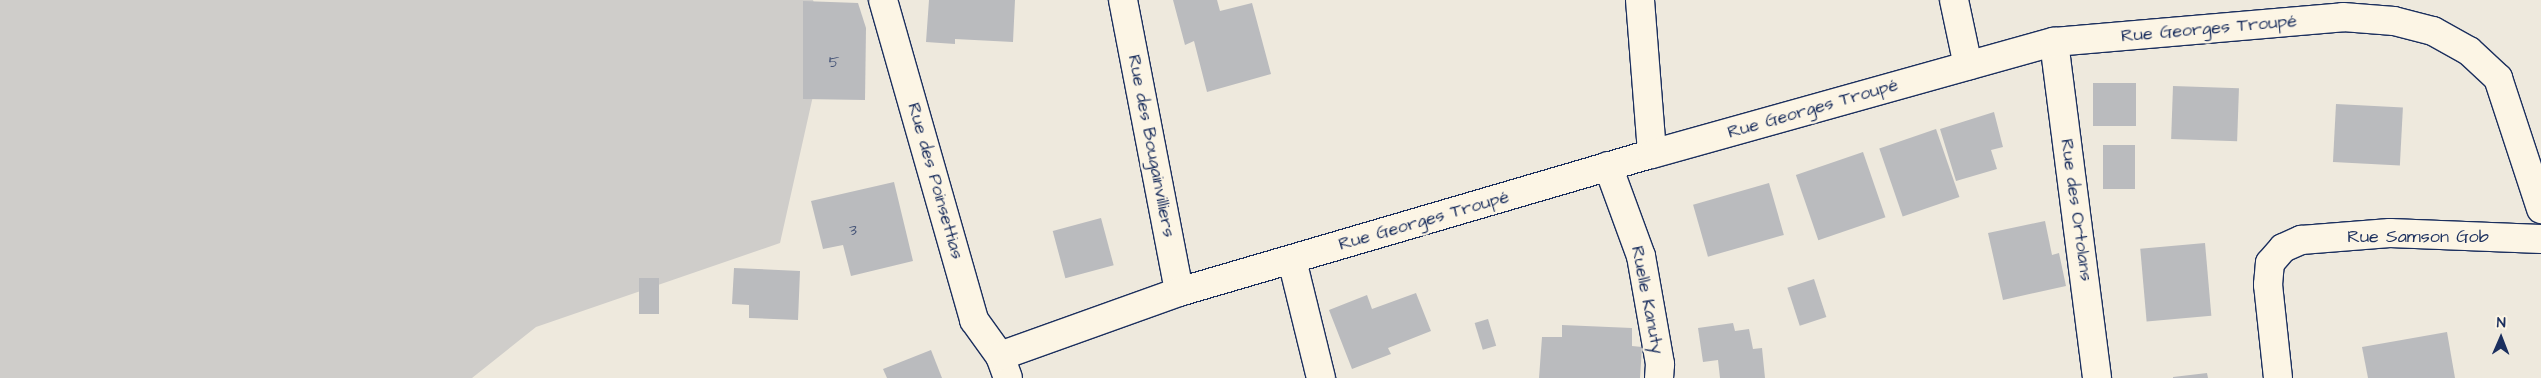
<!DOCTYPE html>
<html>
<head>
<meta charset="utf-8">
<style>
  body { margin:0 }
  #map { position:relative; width:2541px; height:378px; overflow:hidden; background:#eee9dd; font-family:"Architects Daughter",sans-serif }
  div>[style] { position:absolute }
  .green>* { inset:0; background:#cfcdca }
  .building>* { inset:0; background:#babbbe; transform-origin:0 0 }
  .roads { filter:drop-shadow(1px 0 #1b2f5e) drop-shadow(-1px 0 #1b2f5e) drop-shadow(0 1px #1b2f5e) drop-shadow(0 -1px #1b2f5e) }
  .minor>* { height:28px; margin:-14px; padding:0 14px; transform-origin:14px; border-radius:14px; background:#fcf5e5 }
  span { translate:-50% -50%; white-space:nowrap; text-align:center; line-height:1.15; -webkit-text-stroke:4.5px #fcf5e5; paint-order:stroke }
  .number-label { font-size:15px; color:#435276 }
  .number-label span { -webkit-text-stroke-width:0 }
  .street-label { font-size:18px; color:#1b2f5e }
  .north { position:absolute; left:2476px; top:313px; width:50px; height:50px; -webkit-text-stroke:4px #fcf5e5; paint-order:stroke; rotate:1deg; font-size:14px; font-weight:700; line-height:20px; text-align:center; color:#1b2f5e }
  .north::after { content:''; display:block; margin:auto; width:18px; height:22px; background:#1b2f5e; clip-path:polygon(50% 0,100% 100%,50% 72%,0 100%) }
</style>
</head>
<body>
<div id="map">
  <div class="green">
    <i style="clip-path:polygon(0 0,813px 0,826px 38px,780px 243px,536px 327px,472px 378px,0 378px)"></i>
  </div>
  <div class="building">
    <i style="clip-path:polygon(929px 0,1015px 0,1013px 42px,955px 39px,955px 44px,926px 42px)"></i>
    <i style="clip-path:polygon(1173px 0,1217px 0,1220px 11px,1252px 3px,1271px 74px,1207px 92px,1194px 41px,1185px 45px)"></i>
    <i style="clip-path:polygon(803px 1px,858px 3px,866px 28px,865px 100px,803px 99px)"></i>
    <i style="left:2093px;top:83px;width:43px;height:43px"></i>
    <i style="left:2173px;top:86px;width:66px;height:53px;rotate:2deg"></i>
    <i style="left:2336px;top:104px;width:67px;height:58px;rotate:3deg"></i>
    <i style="clip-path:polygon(1994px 112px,2003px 147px,1991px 150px,1997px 169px,1956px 181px,1940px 129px)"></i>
    <i style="left:1936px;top:129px;width:72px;height:60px;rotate:71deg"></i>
    <i style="left:2103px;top:145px;width:32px;height:44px"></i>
    <i style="left:1863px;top:152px;width:69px;height:71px;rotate:71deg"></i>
    <i style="clip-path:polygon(894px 182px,913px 261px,851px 276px,843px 245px,823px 249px,811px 201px)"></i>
    <i style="left:1769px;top:183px;width:54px;height:79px;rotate:74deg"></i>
    <i style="left:1101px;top:218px;width:49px;height:50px;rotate:75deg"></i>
    <i style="clip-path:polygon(2045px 221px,2052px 255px,2059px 253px,2066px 286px,2003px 300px,1988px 233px)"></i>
    <i style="left:2205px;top:243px;width:73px;height:65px;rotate:85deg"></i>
    <i style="clip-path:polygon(734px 268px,800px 271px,798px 320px,749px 318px,749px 305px,732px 304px)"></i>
    <i style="left:639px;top:278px;width:20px;height:36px"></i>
    <i style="left:1814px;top:279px;width:40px;height:28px;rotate:72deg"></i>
    <i style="clip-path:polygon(1416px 293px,1431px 331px,1388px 348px,1391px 354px,1352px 369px,1329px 310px,1367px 295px,1372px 309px)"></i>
    <i style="left:1488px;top:319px;width:28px;height:14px;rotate:73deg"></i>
    <i style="clip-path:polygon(1733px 323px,1735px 331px,1749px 329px,1753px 349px,1762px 348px,1765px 378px,1720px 378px,1718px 360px,1703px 362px,1698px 328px)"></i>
    <i style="clip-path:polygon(1562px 325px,1632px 328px,1632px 346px,1642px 347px,1640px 378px,1539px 378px,1542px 337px,1562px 337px)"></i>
    <i style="clip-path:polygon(2447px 332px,2455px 378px,2368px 378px,2362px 347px)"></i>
    <i style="clip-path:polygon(931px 350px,942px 378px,887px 378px,883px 369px)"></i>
    <i style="clip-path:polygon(2207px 373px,2208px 378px,2173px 378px,2173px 377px)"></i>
  </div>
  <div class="roads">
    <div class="minor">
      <i style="left:883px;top:0;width:333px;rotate:74.1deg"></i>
      <i style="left:974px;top:320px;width:44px;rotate:54.2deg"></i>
      <i style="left:1000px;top:356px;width:23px;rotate:70deg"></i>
      <i style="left:1123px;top:0;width:297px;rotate:79.1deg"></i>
      <i style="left:1640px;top:0;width:154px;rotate:85.5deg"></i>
      <i style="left:1954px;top:0;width:67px;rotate:78deg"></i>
      <i style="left:2054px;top:42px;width:339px;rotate:82.7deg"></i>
      <i style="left:1608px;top:166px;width:96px;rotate:69.9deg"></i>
      <i style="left:1641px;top:256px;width:110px;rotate:80deg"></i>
      <i style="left:1660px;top:364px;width:14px;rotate:94deg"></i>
      <i style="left:1292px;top:260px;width:122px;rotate:76.2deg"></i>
      <i style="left:1000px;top:356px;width:190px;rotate:-19.7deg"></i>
      <i style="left:1179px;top:292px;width:493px;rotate:-16.3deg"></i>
      <i style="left:1652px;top:154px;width:417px;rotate:-15.6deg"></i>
      <i style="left:2054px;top:42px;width:290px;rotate:-4.9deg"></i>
      <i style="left:2343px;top:17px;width:51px;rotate:4.5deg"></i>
      <i style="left:2394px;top:21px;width:40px;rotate:14.4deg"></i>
      <i style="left:2433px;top:31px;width:41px;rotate:29.1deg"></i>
      <i style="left:2469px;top:51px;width:40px;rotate:43deg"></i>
      <i style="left:2498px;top:78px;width:138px;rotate:71.8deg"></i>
      <i style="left:2278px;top:378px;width:94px;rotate:-96.1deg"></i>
      <i style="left:2268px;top:285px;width:22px;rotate:-85deg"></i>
      <i style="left:2270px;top:263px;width:20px;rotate:-49deg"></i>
      <i style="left:2283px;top:248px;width:20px;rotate:-24deg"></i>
      <i style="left:2301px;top:240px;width:89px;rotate:-4.5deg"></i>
      <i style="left:2390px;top:233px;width:151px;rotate:2.3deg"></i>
    </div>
  </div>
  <div class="number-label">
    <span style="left:834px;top:63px">5</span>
    <span style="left:853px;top:231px">3</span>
  </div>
  <div class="street-label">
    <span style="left:2209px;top:29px;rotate:-5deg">Rue Georges Troupé</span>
    <span style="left:1813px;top:109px;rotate:-16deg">Rue Georges Troupé</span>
    <span style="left:1151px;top:146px;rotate:79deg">Rue des Bougainvilliers</span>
    <span style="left:935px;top:181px;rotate:74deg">Rue des Poinsettias</span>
    <span style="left:2076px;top:210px;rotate:82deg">Rue des Ortolans</span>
    <span style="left:1424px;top:221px;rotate:-16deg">Rue Georges Troupé</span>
    <span style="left:2418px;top:237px">Rue Samson Gob</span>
    <span style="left:1647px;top:300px;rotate:79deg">Ruelle Kanuty</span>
  </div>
  <div class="north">N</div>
</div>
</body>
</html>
